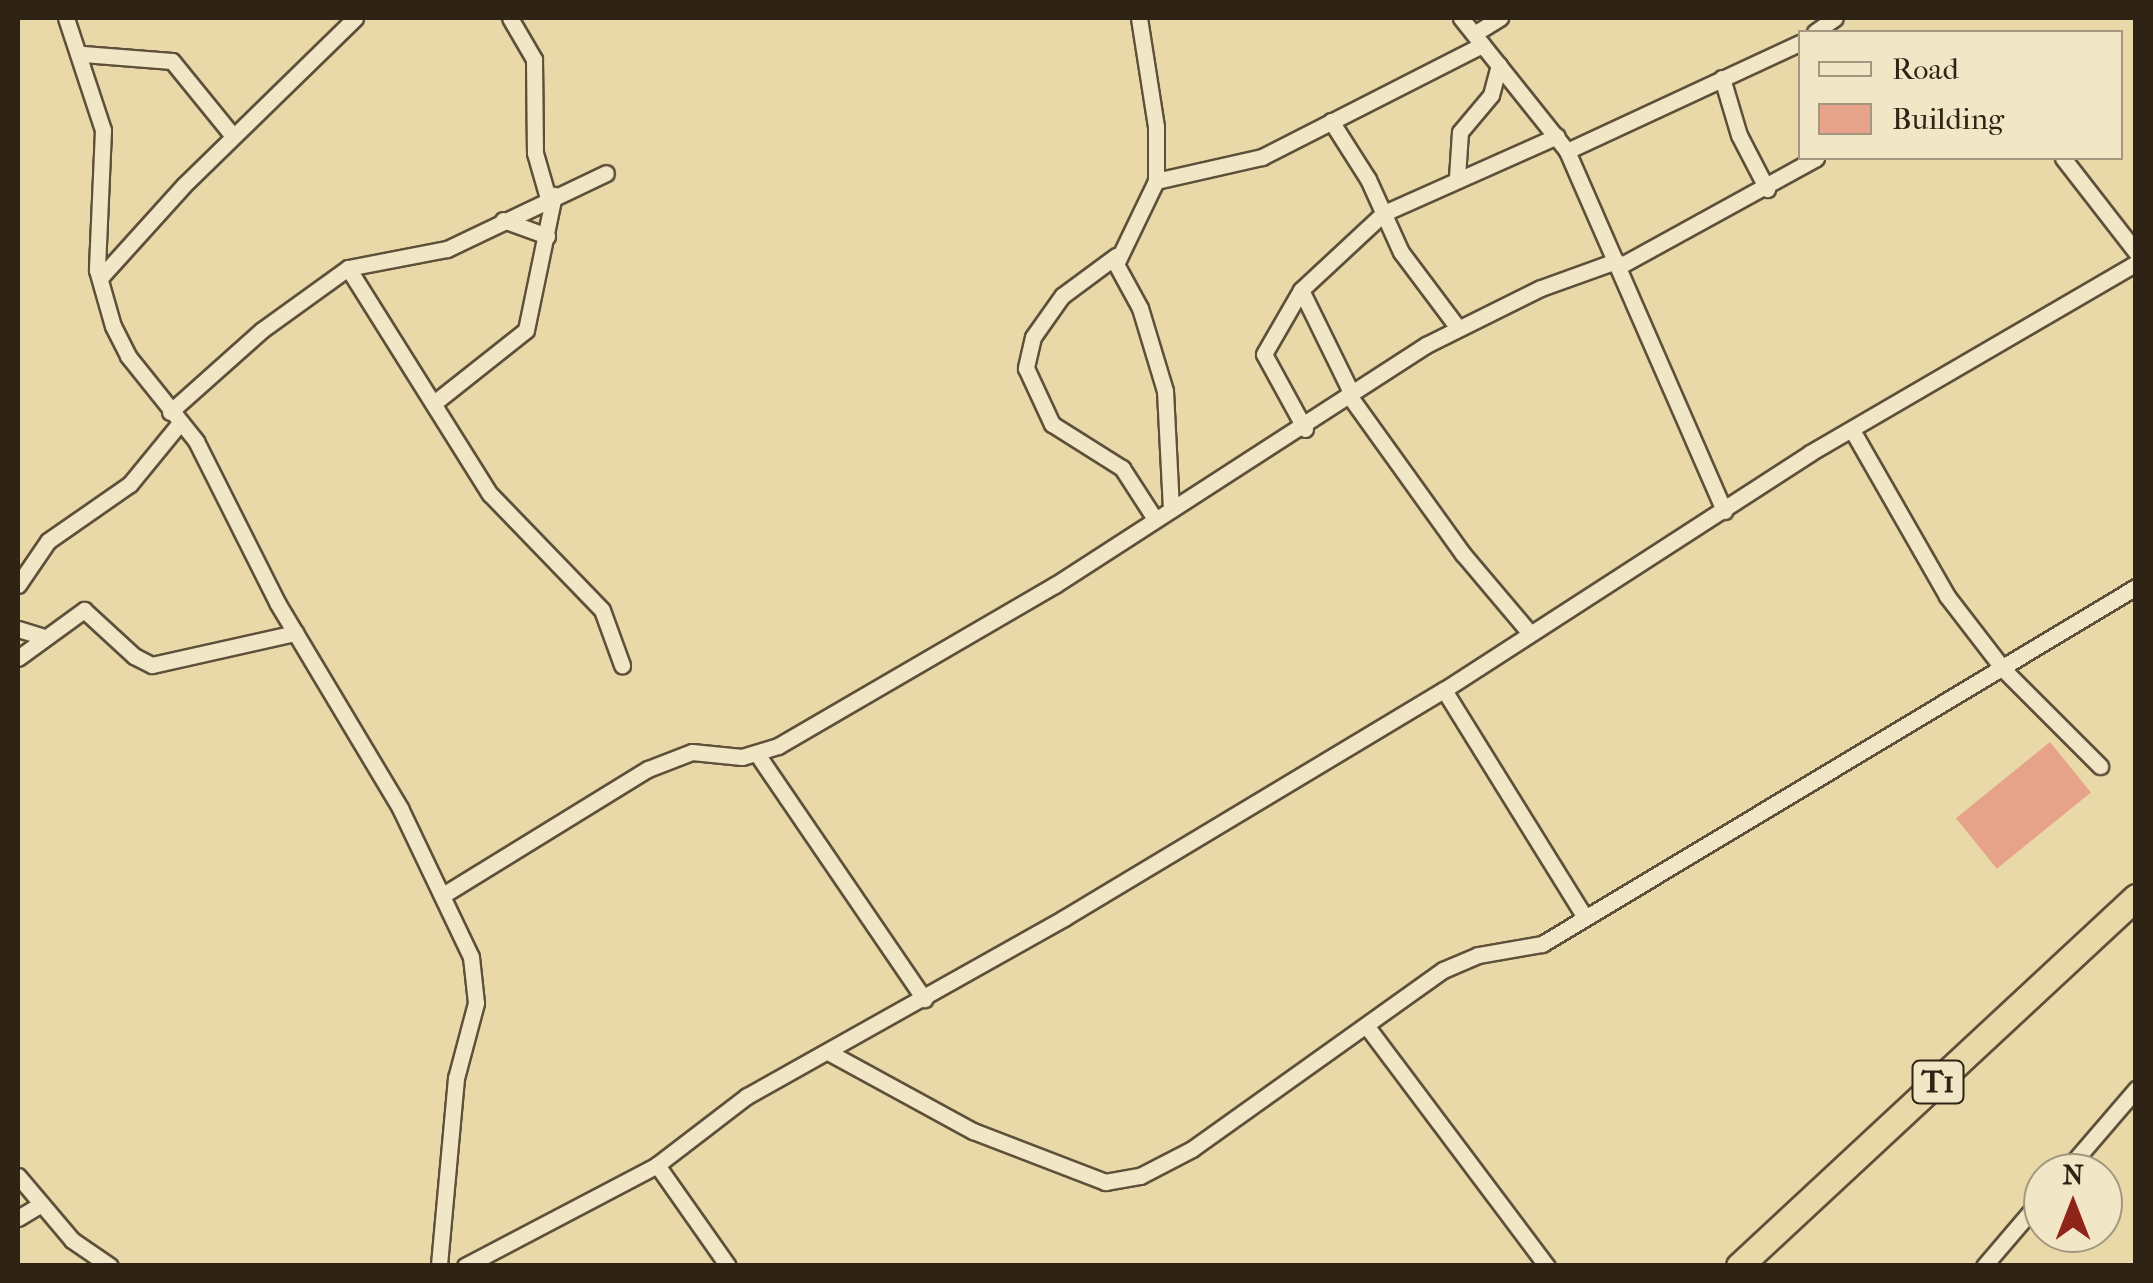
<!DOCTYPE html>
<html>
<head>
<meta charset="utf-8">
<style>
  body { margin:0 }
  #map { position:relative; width:2153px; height:1283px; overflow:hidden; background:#e9d9a8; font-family:"IM FELL French Canon",serif }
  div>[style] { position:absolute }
  .building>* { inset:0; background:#e6a389; transform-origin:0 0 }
  .roads { filter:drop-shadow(2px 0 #5e503a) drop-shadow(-2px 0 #5e503a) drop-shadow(0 2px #5e503a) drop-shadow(0 -2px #5e503a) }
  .minor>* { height:15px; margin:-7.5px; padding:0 7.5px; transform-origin:7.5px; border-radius:7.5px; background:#f1e6c6 }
  .trunk>* { height:25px; margin:-12.5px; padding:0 12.5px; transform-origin:12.5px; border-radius:12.5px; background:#e9d9a8 }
  span { translate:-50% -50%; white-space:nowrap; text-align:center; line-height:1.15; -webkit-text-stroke:8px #f1e6c6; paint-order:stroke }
  .shield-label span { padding:2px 8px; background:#f1e6c6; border:2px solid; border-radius:8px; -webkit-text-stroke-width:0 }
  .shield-label { font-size:32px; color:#2f2315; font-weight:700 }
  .frame { position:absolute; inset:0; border:20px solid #2f2315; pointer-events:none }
  .legend { position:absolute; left:1798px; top:30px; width:325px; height:130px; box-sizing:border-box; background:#f1e6c6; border:2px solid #a3987f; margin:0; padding:12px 18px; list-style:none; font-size:30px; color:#2f2315 }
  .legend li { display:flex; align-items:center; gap:20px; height:50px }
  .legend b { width:50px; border:2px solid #a3987f }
  .north { position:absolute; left:2023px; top:1153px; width:100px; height:100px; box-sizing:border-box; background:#f1e6c6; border:2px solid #a3987f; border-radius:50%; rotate:0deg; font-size:28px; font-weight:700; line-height:40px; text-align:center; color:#2f2315 }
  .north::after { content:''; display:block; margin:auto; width:35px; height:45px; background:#8f2418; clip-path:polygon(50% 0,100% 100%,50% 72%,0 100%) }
</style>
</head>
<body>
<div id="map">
  <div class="building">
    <i style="left:2050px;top:742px;width:65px;height:121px;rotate:51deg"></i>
  </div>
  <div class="roads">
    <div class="minor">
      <i style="left:66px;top:18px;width:118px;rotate:71.7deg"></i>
      <i style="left:103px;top:130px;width:140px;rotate:92.5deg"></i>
      <i style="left:97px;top:270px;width:58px;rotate:74.1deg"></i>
      <i style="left:113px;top:326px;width:34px;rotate:63deg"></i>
      <i style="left:128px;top:356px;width:109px;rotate:51.3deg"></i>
      <i style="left:196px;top:441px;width:182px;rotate:63.3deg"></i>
      <i style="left:278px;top:604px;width:238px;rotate:59.1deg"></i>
      <i style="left:400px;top:808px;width:165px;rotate:64.5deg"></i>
      <i style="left:471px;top:957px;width:46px;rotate:83.8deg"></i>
      <i style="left:476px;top:1003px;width:78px;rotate:104.9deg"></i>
      <i style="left:456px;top:1078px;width:189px;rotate:95.2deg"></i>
      <i style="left:510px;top:18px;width:48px;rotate:59.7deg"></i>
      <i style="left:534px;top:59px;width:94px;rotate:89.4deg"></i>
      <i style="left:535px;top:153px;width:47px;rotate:73.9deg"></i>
      <i style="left:1139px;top:18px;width:110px;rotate:81.1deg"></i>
      <i style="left:1156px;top:127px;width:54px;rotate:90deg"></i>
      <i style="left:1156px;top:181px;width:92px;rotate:115.7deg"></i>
      <i style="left:1116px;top:264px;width:50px;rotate:61.4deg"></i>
      <i style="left:1140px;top:308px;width:87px;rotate:73.2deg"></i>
      <i style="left:1165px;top:391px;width:118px;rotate:87.1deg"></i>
      <i style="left:1461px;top:18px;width:170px;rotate:51.4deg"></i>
      <i style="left:1567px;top:151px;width:393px;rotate:66.4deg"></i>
      <i style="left:1815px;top:32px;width:24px;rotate:-35deg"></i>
      <i style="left:1474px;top:34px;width:31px;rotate:-32deg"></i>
      <i style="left:83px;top:54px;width:89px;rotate:4.5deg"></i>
      <i style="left:172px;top:61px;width:97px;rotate:50.9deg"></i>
      <i style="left:1722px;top:78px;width:59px;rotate:73.4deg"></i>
      <i style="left:1739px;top:135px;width:61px;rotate:62.6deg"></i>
      <i style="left:1331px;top:121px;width:69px;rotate:57.5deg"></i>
      <i style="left:1368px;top:179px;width:80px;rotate:65.7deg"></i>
      <i style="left:1401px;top:252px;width:95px;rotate:53.1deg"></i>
      <i style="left:1567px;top:151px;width:257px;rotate:-24.9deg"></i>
      <i style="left:2063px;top:158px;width:119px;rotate:52.2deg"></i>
      <i style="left:1457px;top:177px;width:45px;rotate:-86.2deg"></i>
      <i style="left:1460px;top:132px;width:48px;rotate:-50deg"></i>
      <i style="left:1491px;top:95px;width:31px;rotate:-75deg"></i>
      <i style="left:1156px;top:181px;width:109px;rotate:-12.8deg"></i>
      <i style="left:1262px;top:157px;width:247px;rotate:-27deg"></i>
      <i style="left:503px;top:220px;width:47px;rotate:20deg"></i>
      <i style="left:1116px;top:256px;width:67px;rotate:143.5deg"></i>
      <i style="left:1062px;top:296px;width:50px;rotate:125.3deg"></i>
      <i style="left:1033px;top:337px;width:32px;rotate:103deg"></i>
      <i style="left:1026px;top:368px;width:62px;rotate:65.1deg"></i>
      <i style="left:1052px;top:424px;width:83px;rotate:32.2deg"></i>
      <i style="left:1122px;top:468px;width:61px;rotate:57.1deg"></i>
      <i style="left:1618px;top:267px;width:226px;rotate:-28.8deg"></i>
      <i style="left:348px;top:268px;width:267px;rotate:57.9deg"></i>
      <i style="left:490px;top:494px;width:161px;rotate:46deg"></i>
      <i style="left:602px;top:610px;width:59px;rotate:70deg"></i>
      <i style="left:100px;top:278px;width:125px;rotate:-47.9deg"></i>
      <i style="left:184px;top:185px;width:239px;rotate:-44.3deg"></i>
      <i style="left:1301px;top:290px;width:114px;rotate:63.9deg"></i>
      <i style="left:1348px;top:394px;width:197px;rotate:54.3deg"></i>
      <i style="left:1463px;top:554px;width:101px;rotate:49.8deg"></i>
      <i style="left:434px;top:403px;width:117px;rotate:-38.4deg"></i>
      <i style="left:526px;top:330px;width:138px;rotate:-78.3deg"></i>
      <i style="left:170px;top:412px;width:123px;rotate:-41.7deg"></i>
      <i style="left:262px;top:330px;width:106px;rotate:-35.8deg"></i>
      <i style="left:348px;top:268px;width:101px;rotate:-10.9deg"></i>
      <i style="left:447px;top:249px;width:176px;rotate:-25.5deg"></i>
      <i style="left:1305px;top:429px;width:85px;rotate:-118.7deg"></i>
      <i style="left:1264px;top:354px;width:74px;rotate:-60deg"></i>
      <i style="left:1301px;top:290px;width:113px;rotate:-42.9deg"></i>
      <i style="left:1384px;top:213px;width:189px;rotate:-24deg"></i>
      <i style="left:1852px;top:430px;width:191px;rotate:60.2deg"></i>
      <i style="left:1947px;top:596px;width:93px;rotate:52.4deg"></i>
      <i style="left:2004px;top:670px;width:136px;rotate:45deg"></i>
      <i style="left:18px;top:585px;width:53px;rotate:-55.7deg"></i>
      <i style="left:48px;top:541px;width:100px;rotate:-34.8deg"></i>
      <i style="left:130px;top:484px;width:79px;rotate:-50.7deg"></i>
      <i style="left:18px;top:629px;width:28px;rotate:17deg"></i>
      <i style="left:18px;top:658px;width:82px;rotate:-36deg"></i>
      <i style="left:84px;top:610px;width:68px;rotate:42.6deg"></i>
      <i style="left:134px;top:656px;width:20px;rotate:27deg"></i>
      <i style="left:152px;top:665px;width:147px;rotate:-12.6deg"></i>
      <i style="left:1444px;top:690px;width:267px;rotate:58.2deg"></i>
      <i style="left:757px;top:754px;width:297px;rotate:55.7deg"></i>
      <i style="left:443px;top:895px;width:241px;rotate:-31.6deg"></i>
      <i style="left:648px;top:769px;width:47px;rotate:-21.1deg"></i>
      <i style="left:692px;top:752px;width:50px;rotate:5.7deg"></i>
      <i style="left:742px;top:757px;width:38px;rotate:-17deg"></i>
      <i style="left:778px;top:746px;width:320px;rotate:-30.2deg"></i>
      <i style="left:1055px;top:585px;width:442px;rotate:-32.9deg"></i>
      <i style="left:1426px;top:345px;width:128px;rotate:-26.4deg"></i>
      <i style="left:1541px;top:288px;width:80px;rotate:-19.8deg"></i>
      <i style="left:1368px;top:1028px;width:298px;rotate:53.1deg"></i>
      <i style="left:828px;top:1052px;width:165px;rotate:28.6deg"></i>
      <i style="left:973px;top:1131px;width:142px;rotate:21.1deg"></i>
      <i style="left:1105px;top:1182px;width:36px;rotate:-10deg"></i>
      <i style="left:1140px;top:1176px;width:59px;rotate:-27.4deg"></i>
      <i style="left:1192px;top:1149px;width:308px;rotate:-35.5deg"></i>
      <i style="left:1443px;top:970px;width:38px;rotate:-23deg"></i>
      <i style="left:1478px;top:955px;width:65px;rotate:-9.8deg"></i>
      <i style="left:1542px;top:944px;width:693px;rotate:-31.01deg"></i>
      <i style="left:657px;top:1165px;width:123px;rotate:54.9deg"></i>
      <i style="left:2064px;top:1173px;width:111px;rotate:-49.4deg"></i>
      <i style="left:18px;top:1176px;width:84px;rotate:49.8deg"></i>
      <i style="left:72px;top:1240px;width:46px;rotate:34.4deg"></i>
      <i style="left:18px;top:1218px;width:27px;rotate:-31deg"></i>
      <i style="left:465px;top:1266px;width:217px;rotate:-27.7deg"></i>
      <i style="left:657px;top:1165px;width:113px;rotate:-37.5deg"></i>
      <i style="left:747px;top:1096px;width:364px;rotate:-29.3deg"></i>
      <i style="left:1064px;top:918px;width:443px;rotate:-31deg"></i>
      <i style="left:1444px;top:690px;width:436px;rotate:-32.9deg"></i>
      <i style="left:1810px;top:453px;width:377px;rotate:-30.2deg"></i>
      <i style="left:1984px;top:1266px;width:91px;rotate:-49.5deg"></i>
    </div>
    <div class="trunk">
      <i style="left:1739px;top:1266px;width:542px;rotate:-42.91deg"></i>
    </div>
  </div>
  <div class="shield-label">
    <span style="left:1938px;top:1082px">T1</span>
  </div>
  <div class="frame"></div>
  <ul class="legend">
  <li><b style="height:12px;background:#f1e6c6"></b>Road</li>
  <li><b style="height:28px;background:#e6a389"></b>Building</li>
  </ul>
  <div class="north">N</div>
</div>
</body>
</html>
